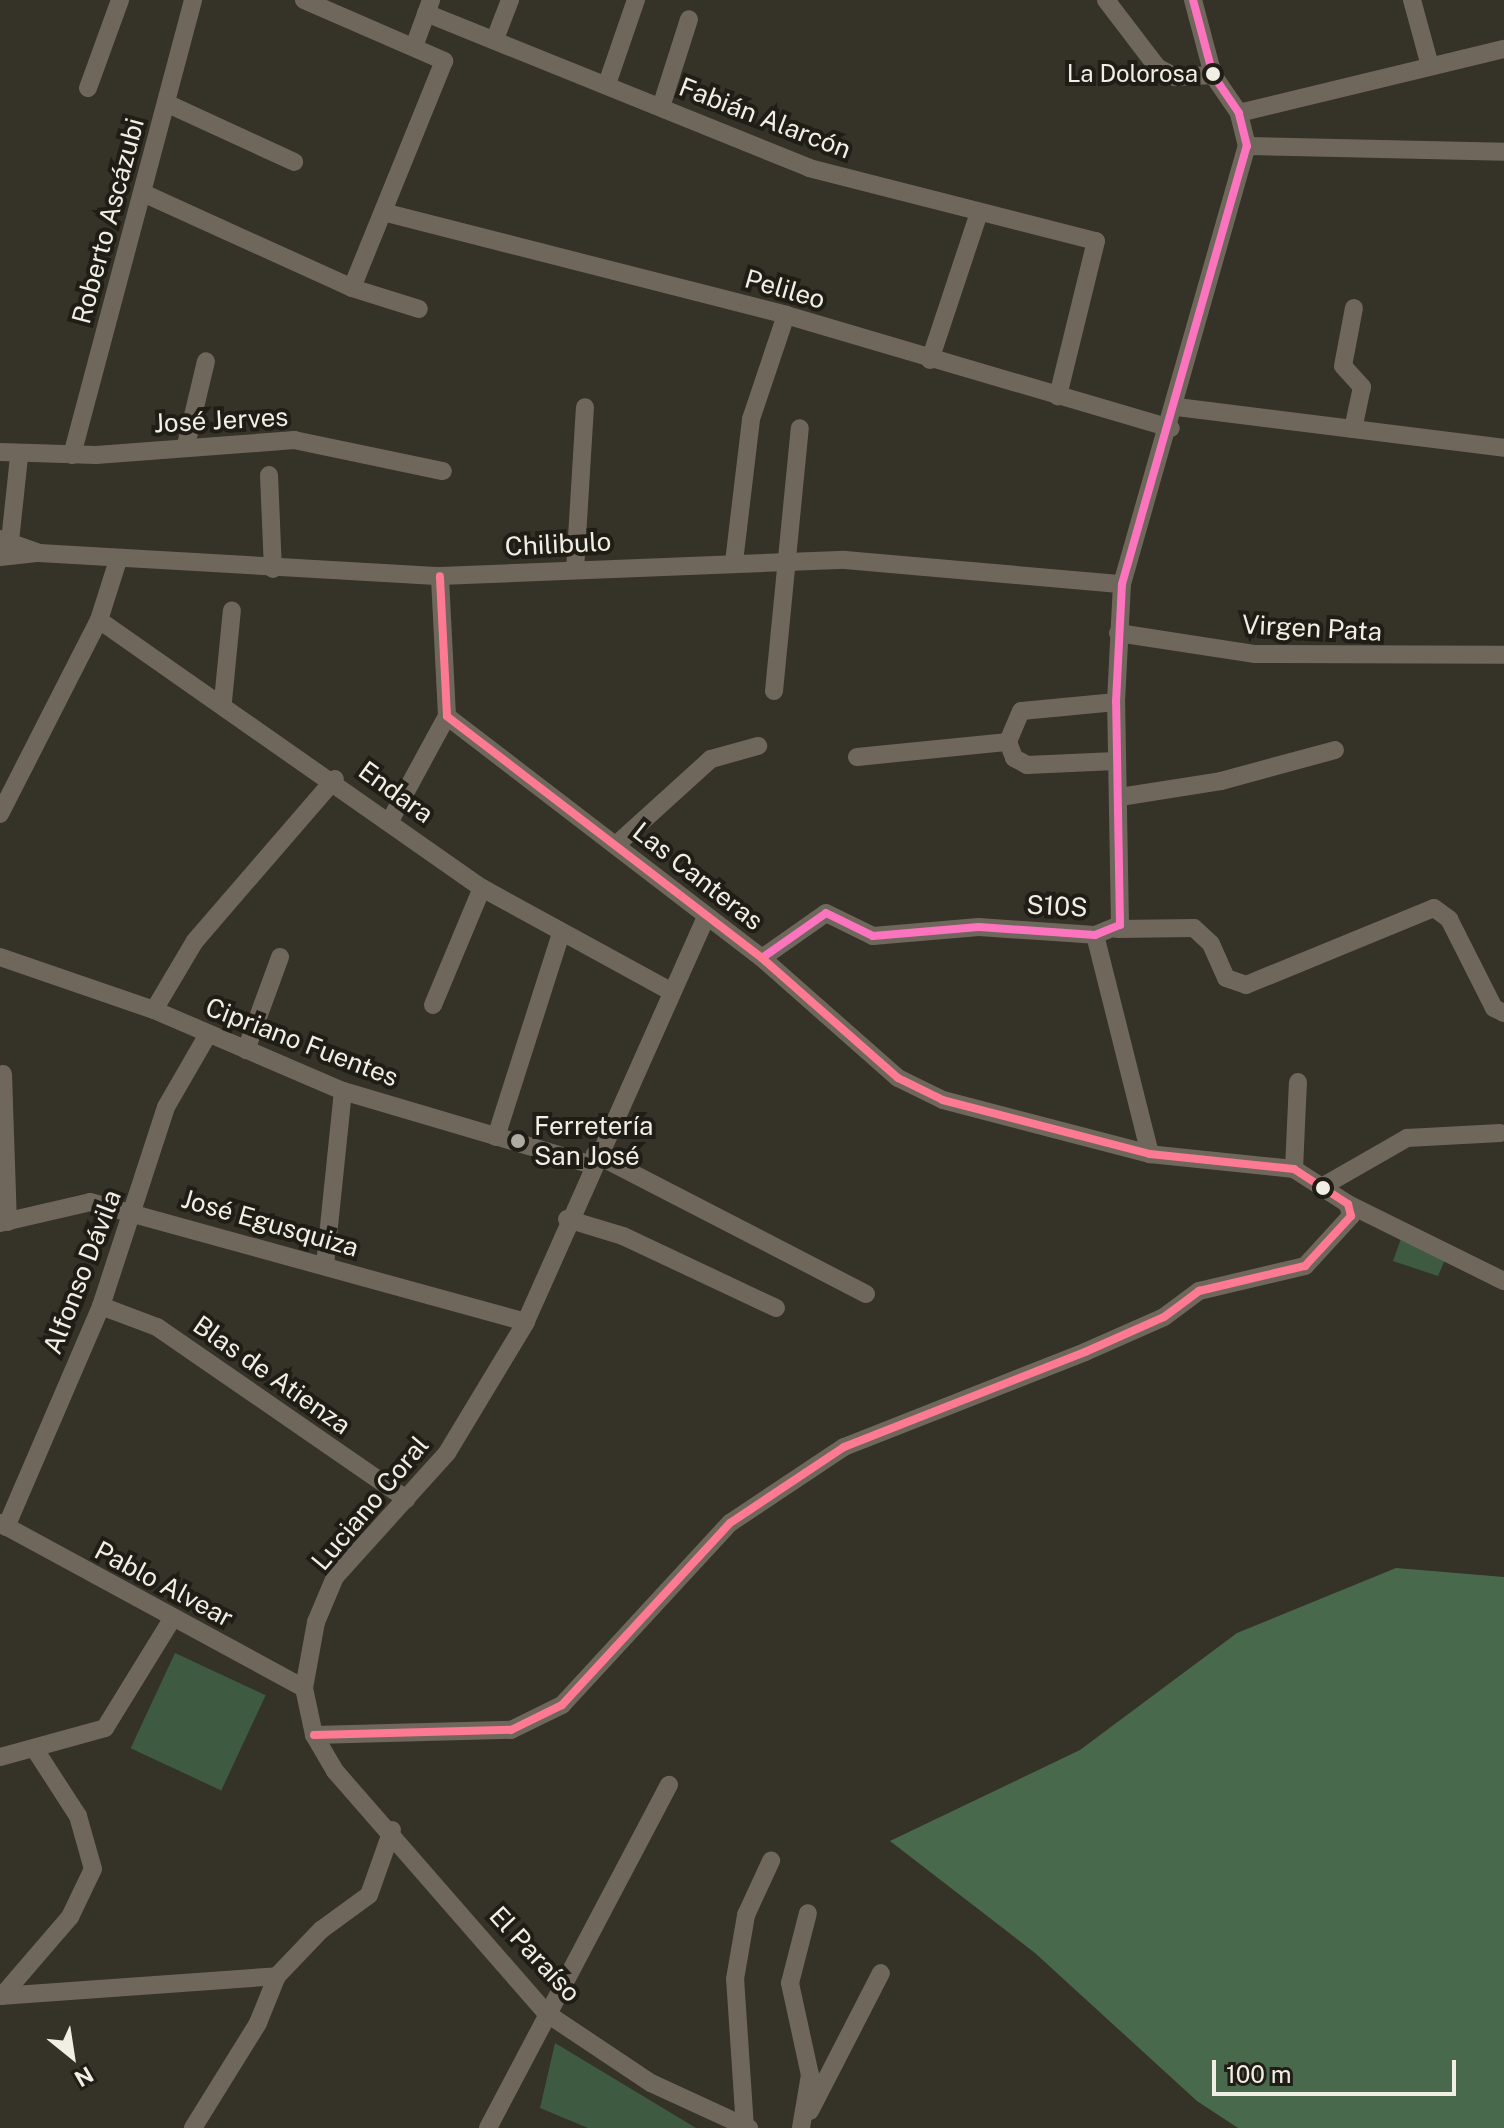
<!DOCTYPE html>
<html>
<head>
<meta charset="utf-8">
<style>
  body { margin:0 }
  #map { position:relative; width:1504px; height:2128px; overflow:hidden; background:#353228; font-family:"Public Sans",sans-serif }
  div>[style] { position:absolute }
  .green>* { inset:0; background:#3e5b42; transform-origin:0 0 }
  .forest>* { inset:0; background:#49694d }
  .minor>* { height:18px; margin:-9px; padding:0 9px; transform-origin:9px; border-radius:9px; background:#6f675c }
  .bus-1>* { height:8px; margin:-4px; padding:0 4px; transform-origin:4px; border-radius:4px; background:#fc73be }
  .bus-2>* { height:8px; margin:-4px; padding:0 4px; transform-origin:4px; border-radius:4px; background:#fe7a93 }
  .dots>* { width:22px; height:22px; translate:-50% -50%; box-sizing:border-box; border:4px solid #1f1d15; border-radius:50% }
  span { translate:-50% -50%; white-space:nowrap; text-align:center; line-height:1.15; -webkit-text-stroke:8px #1f1d15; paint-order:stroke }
  .bus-label { font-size:24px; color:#f1eee3 }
  .right { translate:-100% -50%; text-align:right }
  .street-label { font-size:26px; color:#f1eee3 }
  .poi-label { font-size:26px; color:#f1eee3 }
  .left { translate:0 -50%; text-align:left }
  .north { position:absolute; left:32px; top:2016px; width:80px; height:80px; -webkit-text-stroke:6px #1f1d15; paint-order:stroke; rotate:150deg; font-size:22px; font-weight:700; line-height:32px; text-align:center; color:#f1eee3 }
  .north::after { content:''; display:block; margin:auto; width:28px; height:36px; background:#f1eee3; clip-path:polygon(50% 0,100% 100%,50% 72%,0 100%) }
  .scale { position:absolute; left:1212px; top:2060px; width:244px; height:36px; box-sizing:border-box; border:4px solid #f1eee3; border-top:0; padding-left:10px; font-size:24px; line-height:28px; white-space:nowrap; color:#f1eee3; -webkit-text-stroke:6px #1f1d15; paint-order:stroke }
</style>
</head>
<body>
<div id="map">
  <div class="green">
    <i style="clip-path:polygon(1402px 1236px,1447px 1255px,1438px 1276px,1393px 1261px)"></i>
    <i style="left:175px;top:1653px;width:100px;height:105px;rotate:25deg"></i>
    <i style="clip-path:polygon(555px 2043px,696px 2128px,588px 2128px,540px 2108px)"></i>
  </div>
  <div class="forest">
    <i style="clip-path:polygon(1396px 1568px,1504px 1577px,1504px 2128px,1238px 2128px,1197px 2101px,1035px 1953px,890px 1841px,1080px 1750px,1237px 1633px)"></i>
  </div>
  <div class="minor">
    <i style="left:304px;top:0;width:153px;rotate:23.5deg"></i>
    <i style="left:444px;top:61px;width:245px;rotate:112.1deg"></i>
    <i style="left:1106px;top:0;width:84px;rotate:52.7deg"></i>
    <i style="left:1157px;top:67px;width:21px;rotate:29deg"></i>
    <i style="left:1175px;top:77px;width:38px;rotate:-3deg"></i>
    <i style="left:1412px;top:0;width:68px;rotate:74.7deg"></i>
    <i style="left:426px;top:13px;width:413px;rotate:22deg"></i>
    <i style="left:809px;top:168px;width:296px;rotate:14.3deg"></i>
    <i style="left:1096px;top:241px;width:160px;rotate:103.8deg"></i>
    <i style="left:495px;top:39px;width:42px;rotate:-69deg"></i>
    <i style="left:415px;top:44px;width:47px;rotate:-70deg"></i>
    <i style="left:607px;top:84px;width:89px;rotate:-71deg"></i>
    <i style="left:88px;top:88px;width:94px;rotate:-70deg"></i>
    <i style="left:166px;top:103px;width:141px;rotate:24.7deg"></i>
    <i style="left:661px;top:107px;width:92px;rotate:-72.3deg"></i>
    <i style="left:1239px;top:113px;width:273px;rotate:-13.6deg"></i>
    <i style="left:1247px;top:146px;width:257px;rotate:1.3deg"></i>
    <i style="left:143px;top:193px;width:230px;rotate:24.4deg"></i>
    <i style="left:352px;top:288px;width:70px;rotate:17.4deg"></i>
    <i style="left:383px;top:212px;width:416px;rotate:14.3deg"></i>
    <i style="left:786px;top:315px;width:401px;rotate:16.4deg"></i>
    <i style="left:930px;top:360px;width:155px;rotate:-71.6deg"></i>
    <i style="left:1177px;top:407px;width:330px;rotate:7.1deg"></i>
    <i style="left:1353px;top:429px;width:43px;rotate:-77.9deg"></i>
    <i style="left:1362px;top:387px;width:28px;rotate:-132deg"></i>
    <i style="left:1343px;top:366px;width:59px;rotate:-79.3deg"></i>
    <i style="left:186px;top:445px;width:86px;rotate:-76.6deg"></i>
    <i style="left:0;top:452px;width:96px;rotate:1.8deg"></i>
    <i style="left:96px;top:455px;width:199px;rotate:-4.3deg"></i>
    <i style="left:294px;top:440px;width:152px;rotate:11.8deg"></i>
    <i style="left:72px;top:455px;width:471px;rotate:-75.1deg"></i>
    <i style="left:269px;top:475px;width:94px;rotate:87.6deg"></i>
    <i style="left:0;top:539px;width:41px;rotate:19.7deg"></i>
    <i style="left:39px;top:553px;width:402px;rotate:3.3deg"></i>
    <i style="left:440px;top:576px;width:405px;rotate:-2.3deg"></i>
    <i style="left:845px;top:560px;width:278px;rotate:5deg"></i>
    <i style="left:10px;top:541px;width:84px;rotate:-83.9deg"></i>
    <i style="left:0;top:557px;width:39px;rotate:-6deg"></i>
    <i style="left:734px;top:562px;width:144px;rotate:-83.2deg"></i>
    <i style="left:751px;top:419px;width:110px;rotate:-71.4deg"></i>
    <i style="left:575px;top:570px;width:163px;rotate:-86.5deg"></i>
    <i style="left:99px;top:620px;width:467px;rotate:35deg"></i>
    <i style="left:482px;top:888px;width:214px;rotate:28.7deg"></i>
    <i style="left:1118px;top:633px;width:139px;rotate:8.7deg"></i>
    <i style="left:1255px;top:654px;width:249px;rotate:0.2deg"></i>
    <i style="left:774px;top:691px;width:264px;rotate:-84.4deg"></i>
    <i style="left:223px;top:701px;width:91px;rotate:-84.4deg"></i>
    <i style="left:1116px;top:702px;width:95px;rotate:174.6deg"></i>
    <i style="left:1021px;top:711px;width:34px;rotate:113deg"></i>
    <i style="left:1008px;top:742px;width:17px;rotate:69deg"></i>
    <i style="left:1014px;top:758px;width:15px;rotate:28deg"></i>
    <i style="left:1027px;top:765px;width:89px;rotate:-2.6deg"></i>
    <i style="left:857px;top:757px;width:152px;rotate:-5.7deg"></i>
    <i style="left:1120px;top:797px;width:102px;rotate:-9deg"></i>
    <i style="left:1221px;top:781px;width:118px;rotate:-15.2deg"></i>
    <i style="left:0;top:814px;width:218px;rotate:-63deg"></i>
    <i style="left:99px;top:620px;width:63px;rotate:-72.4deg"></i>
    <i style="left:391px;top:819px;width:117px;rotate:-61.5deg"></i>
    <i style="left:616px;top:845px;width:128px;rotate:-42.2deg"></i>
    <i style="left:711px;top:759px;width:49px;rotate:-15.5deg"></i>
    <i style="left:706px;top:917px;width:443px;rotate:114deg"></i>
    <i style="left:526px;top:1322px;width:153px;rotate:121.1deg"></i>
    <i style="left:447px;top:1453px;width:167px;rotate:132.1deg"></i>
    <i style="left:335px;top:1577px;width:49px;rotate:112.9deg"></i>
    <i style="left:316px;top:1622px;width:67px;rotate:100.3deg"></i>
    <i style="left:304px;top:1688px;width:48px;rotate:78deg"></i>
    <i style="left:314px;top:1735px;width:42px;rotate:59.7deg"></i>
    <i style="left:335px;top:1771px;width:321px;rotate:48.9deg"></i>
    <i style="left:546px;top:2013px;width:126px;rotate:33.7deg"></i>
    <i style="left:651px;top:2083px;width:108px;rotate:24.7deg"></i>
    <i style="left:1117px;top:929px;width:77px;rotate:-0.7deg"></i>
    <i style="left:1194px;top:928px;width:23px;rotate:43deg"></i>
    <i style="left:1211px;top:944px;width:37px;rotate:66deg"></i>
    <i style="left:1226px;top:978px;width:21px;rotate:19deg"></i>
    <i style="left:1246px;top:985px;width:203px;rotate:-22.3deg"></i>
    <i style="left:1434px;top:908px;width:19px;rotate:36deg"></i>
    <i style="left:1449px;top:919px;width:100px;rotate:63.2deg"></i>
    <i style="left:1494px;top:1008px;width:11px;rotate:27deg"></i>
    <i style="left:1095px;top:935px;width:226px;rotate:75.9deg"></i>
    <i style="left:0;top:957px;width:163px;rotate:19deg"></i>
    <i style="left:154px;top:1010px;width:206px;rotate:23.2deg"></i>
    <i style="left:343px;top:1091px;width:258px;rotate:16.5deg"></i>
    <i style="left:762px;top:958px;width:78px;rotate:-35.1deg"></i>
    <i style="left:826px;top:913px;width:52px;rotate:26.1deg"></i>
    <i style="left:873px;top:936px;width:106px;rotate:-4.9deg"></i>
    <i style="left:979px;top:927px;width:116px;rotate:3.9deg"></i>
    <i style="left:1095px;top:935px;width:27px;rotate:-22deg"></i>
    <i style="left:1120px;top:925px;width:223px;rotate:-91deg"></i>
    <i style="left:1116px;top:702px;width:118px;rotate:-87.1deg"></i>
    <i style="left:1122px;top:584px;width:455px;rotate:-74.1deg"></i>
    <i style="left:1247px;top:146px;width:34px;rotate:-104deg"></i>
    <i style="left:1239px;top:113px;width:46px;rotate:-124.4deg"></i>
    <i style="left:1213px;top:75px;width:78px;rotate:-104.9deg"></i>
    <i style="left:433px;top:1005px;width:127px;rotate:-67.3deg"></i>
    <i style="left:154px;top:1010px;width:80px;rotate:-59.3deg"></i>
    <i style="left:195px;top:941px;width:214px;rotate:-49.2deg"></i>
    <i style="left:246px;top:1050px;width:99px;rotate:-69.9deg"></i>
    <i style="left:3px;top:1074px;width:148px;rotate:88.1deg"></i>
    <i style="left:496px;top:1137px;width:214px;rotate:-72.3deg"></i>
    <i style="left:595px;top:1154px;width:305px;rotate:27.3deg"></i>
    <i style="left:1294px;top:1169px;width:87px;rotate:-87.4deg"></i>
    <i style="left:1325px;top:1185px;width:95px;rotate:-29.8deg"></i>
    <i style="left:1407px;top:1138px;width:93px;rotate:-3.1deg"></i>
    <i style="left:1348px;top:1204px;width:174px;rotate:26.3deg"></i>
    <i style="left:567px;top:1219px;width:59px;rotate:16.9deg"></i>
    <i style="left:623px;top:1236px;width:169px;rotate:25.2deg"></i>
    <i style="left:0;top:1223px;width:92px;rotate:-13.1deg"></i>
    <i style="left:90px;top:1202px;width:452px;rotate:15.4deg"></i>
    <i style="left:325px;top:1265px;width:175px;rotate:-84.1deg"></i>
    <i style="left:101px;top:1306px;width:60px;rotate:20.6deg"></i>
    <i style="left:157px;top:1327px;width:303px;rotate:34.6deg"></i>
    <i style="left:0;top:1523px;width:346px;rotate:28.5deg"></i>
    <i style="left:6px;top:1527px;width:241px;rotate:-66.7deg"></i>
    <i style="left:101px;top:1306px;width:209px;rotate:-71.9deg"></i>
    <i style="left:166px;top:1107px;width:82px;rotate:-60deg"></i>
    <i style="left:314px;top:1735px;width:197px;rotate:-1.5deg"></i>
    <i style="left:511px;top:1730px;width:57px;rotate:-26.1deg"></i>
    <i style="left:562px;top:1705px;width:248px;rotate:-47.3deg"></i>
    <i style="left:730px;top:1523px;width:137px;rotate:-33.7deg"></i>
    <i style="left:844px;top:1447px;width:259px;rotate:-21.5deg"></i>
    <i style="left:1085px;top:1352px;width:86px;rotate:-23.9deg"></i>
    <i style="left:1164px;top:1317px;width:44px;rotate:-36.6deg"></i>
    <i style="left:1199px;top:1291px;width:109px;rotate:-13.3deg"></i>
    <i style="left:1305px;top:1266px;width:68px;rotate:-47.4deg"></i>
    <i style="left:1351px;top:1216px;width:12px;rotate:-104deg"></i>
    <i style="left:1348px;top:1204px;width:64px;rotate:-147.1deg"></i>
    <i style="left:1294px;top:1169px;width:145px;rotate:-174.1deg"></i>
    <i style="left:1150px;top:1154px;width:214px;rotate:-165.4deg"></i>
    <i style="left:943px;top:1100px;width:50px;rotate:-153.9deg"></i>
    <i style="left:898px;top:1078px;width:181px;rotate:-138.6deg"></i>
    <i style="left:762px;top:958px;width:397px;rotate:-142.5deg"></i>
    <i style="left:447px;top:716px;width:140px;rotate:-92.9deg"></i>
    <i style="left:0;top:1757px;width:109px;rotate:-15.4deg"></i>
    <i style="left:105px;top:1728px;width:128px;rotate:-58.4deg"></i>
    <i style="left:0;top:1996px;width:278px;rotate:-4.1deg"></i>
    <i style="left:2px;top:1996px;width:104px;rotate:-49.3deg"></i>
    <i style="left:70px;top:1917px;width:53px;rotate:-64.4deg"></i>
    <i style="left:93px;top:1869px;width:55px;rotate:-105.8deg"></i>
    <i style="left:78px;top:1816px;width:77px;rotate:-122.9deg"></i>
    <i style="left:810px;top:2111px;width:155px;rotate:-62.8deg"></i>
    <i style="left:193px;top:2128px;width:123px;rotate:-58.2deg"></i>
    <i style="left:258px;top:2023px;width:51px;rotate:-68deg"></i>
    <i style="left:277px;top:1976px;width:64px;rotate:-46.3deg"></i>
    <i style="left:321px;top:1930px;width:59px;rotate:-36.1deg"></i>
    <i style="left:369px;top:1895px;width:69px;rotate:-70.5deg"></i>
    <i style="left:488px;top:2128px;width:388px;rotate:-62.2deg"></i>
    <i style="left:745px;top:2128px;width:149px;rotate:-93.8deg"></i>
    <i style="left:735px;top:1979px;width:65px;rotate:-80.2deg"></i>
    <i style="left:746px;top:1915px;width:60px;rotate:-65.2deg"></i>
    <i style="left:801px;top:2128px;width:54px;rotate:-80.4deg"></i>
    <i style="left:810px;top:2075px;width:94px;rotate:-102.3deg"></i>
    <i style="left:790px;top:1983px;width:72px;rotate:-75.6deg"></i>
  </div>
  <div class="bus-1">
    <i style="left:762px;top:958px;width:78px;rotate:-35.1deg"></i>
    <i style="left:826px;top:913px;width:52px;rotate:26.1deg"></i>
    <i style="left:873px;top:936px;width:106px;rotate:-4.9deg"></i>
    <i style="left:979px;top:927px;width:116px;rotate:3.9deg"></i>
    <i style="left:1095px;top:935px;width:27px;rotate:-22deg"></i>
    <i style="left:1120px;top:925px;width:223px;rotate:-91deg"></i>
    <i style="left:1116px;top:702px;width:118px;rotate:-87.1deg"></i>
    <i style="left:1122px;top:584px;width:455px;rotate:-74.1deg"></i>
    <i style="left:1247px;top:146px;width:34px;rotate:-104deg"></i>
    <i style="left:1239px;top:113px;width:46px;rotate:-124.4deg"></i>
    <i style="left:1213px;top:75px;width:78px;rotate:-104.9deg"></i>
  </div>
  <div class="bus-2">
    <i style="left:314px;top:1735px;width:197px;rotate:-1.5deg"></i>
    <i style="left:511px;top:1730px;width:57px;rotate:-26.1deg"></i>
    <i style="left:562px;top:1705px;width:248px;rotate:-47.3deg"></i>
    <i style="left:730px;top:1523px;width:137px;rotate:-33.7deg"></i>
    <i style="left:844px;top:1447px;width:259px;rotate:-21.5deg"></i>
    <i style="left:1085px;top:1352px;width:86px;rotate:-23.9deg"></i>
    <i style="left:1164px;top:1317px;width:44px;rotate:-36.6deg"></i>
    <i style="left:1199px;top:1291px;width:109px;rotate:-13.3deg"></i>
    <i style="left:1305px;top:1266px;width:68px;rotate:-47.4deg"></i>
    <i style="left:1351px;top:1216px;width:12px;rotate:-104deg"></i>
    <i style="left:1348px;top:1204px;width:64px;rotate:-147.1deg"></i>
    <i style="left:1294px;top:1169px;width:145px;rotate:-174.1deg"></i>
    <i style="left:1150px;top:1154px;width:214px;rotate:-165.4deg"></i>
    <i style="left:943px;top:1100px;width:50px;rotate:-153.9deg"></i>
    <i style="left:898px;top:1078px;width:181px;rotate:-138.6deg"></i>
    <i style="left:762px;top:958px;width:397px;rotate:-142.5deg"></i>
    <i style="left:447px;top:716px;width:140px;rotate:-92.9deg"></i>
  </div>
  <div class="dots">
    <i style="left:1213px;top:74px;background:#f1eee3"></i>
    <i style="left:518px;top:1141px;background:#afaca2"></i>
    <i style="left:1323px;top:1188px;background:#f1eee3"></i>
  </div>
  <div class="bus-label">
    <span class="right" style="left:1198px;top:74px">La Dolorosa</span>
  </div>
  <div class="street-label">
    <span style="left:765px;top:118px;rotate:21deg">Fabián Alarcón</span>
    <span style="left:108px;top:221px;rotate:-75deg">Roberto Ascázubi</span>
    <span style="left:785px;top:289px;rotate:16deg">Pelileo</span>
    <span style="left:221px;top:420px;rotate:-3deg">José Jerves</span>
    <span style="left:558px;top:544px;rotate:-3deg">Chilibulo</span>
    <span style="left:1312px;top:628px;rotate:3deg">Virgen Pata</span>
    <span style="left:396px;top:792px;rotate:36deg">Endara</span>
    <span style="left:698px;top:876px;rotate:38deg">Las Canteras</span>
    <span style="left:1057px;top:906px;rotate:3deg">S10S</span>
    <span style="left:302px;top:1042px;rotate:21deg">Cipriano Fuentes</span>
    <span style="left:270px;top:1223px;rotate:16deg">José Egusquiza</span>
    <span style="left:82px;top:1272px;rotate:-69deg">Alfonso Dávila</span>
    <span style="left:272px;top:1375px;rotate:35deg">Blas de Atienza</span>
    <span style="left:370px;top:1503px;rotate:-50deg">Luciano Coral</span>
    <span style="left:164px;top:1584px;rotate:28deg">Pablo Alvear</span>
    <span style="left:535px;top:1954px;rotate:47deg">El Paraíso</span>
  </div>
  <div class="poi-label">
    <span class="left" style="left:534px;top:1141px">Ferretería<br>San José</span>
  </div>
  <div class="north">N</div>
  <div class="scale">100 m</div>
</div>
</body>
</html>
